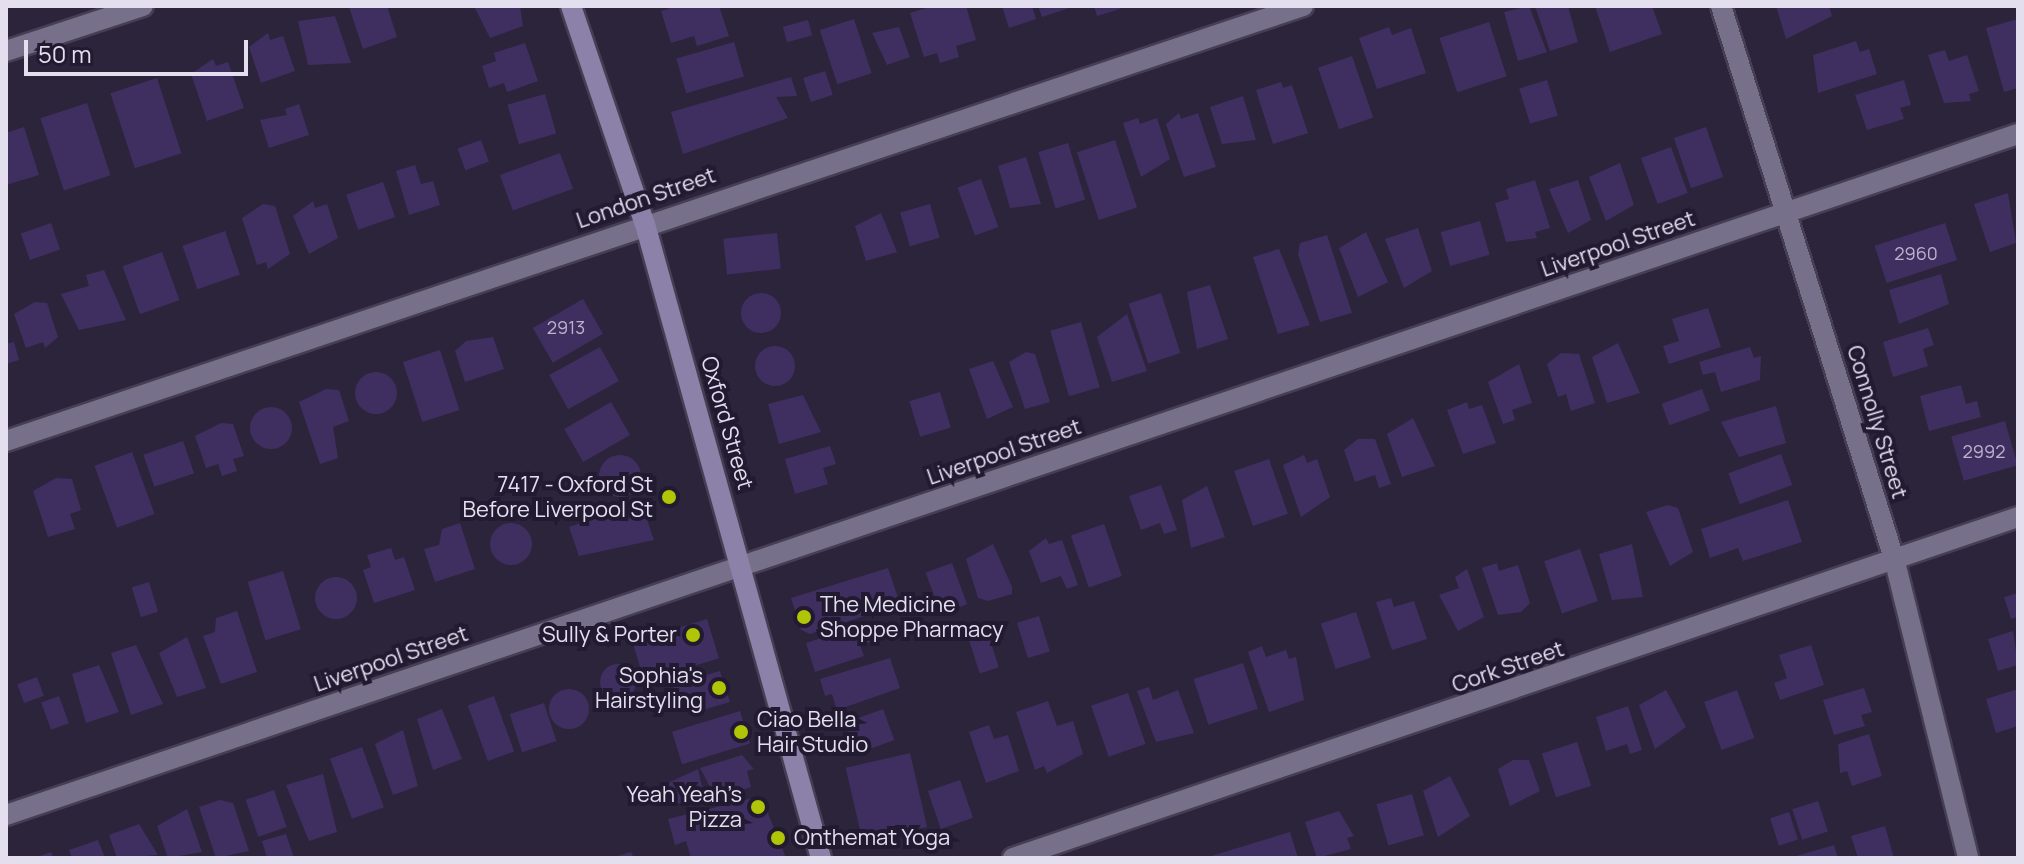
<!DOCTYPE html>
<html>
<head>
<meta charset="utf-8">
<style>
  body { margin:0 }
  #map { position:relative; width:2024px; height:864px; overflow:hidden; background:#2b243b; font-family:Manrope,sans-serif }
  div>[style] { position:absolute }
  .building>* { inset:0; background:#3f2f60; transform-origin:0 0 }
  .round { border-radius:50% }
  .roads { filter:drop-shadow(2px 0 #463f53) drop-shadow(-2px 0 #463f53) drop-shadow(0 2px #463f53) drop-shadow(0 -2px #463f53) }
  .street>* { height:20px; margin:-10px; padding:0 10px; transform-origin:10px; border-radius:10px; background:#77708b }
  .secondary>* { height:20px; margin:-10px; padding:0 10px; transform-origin:10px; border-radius:10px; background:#8c81a8 }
  .dots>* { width:22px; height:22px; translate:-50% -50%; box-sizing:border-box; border:4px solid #221a31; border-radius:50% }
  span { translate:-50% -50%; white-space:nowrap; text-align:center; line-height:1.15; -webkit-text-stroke:8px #221a31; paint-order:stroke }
  .number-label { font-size:18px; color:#bab3cb }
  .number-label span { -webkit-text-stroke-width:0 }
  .street-label { font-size:22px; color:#e3dfef }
  .poi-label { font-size:22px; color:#e3dfef }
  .right { translate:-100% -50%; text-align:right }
  .left { translate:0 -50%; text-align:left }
  .frame { position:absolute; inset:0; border:8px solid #e3dfef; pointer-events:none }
  .scale { position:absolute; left:24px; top:40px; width:224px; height:36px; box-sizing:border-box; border:4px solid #e3dfef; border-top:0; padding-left:10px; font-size:24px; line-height:28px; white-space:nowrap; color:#e3dfef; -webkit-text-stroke:6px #221a31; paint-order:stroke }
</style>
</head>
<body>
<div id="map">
  <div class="building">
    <i style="clip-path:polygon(387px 6px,397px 37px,363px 49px,349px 7px)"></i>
    <i style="clip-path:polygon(474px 6px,520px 6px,523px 26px,490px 38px)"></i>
    <i style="clip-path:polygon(677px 6px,719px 6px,729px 36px,697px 46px,694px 36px,671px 43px,661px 11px)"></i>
    <i style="clip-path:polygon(932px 6px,966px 6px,976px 40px,956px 46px,959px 57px,940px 63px,937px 53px,924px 57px,910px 13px)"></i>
    <i style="clip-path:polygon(1002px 6px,1032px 6px,1036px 19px,1009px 28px)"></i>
    <i style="clip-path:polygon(1038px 6px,1072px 6px,1072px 7px,1042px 17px)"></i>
    <i style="clip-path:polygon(1094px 6px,1119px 6px,1120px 9px,1097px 16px)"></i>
    <i style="clip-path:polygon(1529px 6px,1547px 52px,1518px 61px,1504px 12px)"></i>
    <i style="clip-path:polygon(1535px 6px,1568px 6px,1578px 42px,1550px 51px)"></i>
    <i style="clip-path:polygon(1595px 6px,1652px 6px,1662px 34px,1610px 52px)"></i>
    <i style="clip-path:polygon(1776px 6px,1829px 6px,1832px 16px,1786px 39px)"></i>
    <i style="clip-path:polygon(335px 16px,351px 63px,308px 65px,298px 21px)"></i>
    <i style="left:854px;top:19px;width:57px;height:36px;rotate:72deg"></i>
    <i style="clip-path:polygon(2018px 19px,2018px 88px,2004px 92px,1986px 28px)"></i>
    <i style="left:808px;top:20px;width:16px;height:26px;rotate:75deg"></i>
    <i style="left:1489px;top:22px;width:57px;height:52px;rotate:72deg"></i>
    <i style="clip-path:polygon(899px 27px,910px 57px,887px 65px,872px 33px)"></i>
    <i style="clip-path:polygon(1389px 27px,1392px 35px,1411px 28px,1426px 73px,1377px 89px,1359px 38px)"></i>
    <i style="clip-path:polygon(268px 33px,270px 40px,283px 36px,295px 71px,261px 83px,249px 47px)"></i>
    <i style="clip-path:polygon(1856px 41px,1860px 52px,1869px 49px,1877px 74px,1818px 93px,1813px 55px)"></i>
    <i style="left:734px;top:42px;width:36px;height:60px;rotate:74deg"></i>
    <i style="clip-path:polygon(525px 43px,538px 81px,507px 92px,504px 83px,489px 88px,482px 66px,496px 61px,494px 53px)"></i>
    <i style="clip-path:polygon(1945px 50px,1949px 61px,1967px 55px,1979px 91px,1969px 94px,1971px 101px,1944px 103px,1928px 55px)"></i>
    <i style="left:1352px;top:56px;width:65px;height:36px;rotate:71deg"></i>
    <i style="clip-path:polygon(213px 59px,216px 66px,228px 62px,244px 108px,207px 121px,191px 74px)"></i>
    <i style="left:825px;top:71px;width:25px;height:23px;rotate:72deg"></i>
    <i style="clip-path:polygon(791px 77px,797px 96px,776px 97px,788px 118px,683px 154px,671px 112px)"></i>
    <i style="left:157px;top:78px;width:79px;height:49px;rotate:72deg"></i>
    <i style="left:1547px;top:80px;width:37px;height:29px;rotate:73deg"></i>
    <i style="clip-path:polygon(1904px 80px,1911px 105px,1900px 108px,1904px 119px,1867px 130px,1855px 95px)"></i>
    <i style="clip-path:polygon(1281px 82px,1283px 88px,1292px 85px,1308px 133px,1273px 144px,1256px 90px)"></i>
    <i style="left:545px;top:94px;width:41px;height:39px;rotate:74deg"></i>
    <i style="clip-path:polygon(1243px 96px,1256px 140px,1222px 144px,1210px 107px)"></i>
    <i style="left:87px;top:103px;width:76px;height:49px;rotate:72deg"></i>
    <i style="clip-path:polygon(299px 104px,309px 135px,269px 148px,260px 120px,287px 115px,285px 109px)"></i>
    <i style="clip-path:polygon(1179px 113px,1181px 119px,1198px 113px,1216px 167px,1184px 177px,1166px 124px)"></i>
    <i style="clip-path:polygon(1138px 118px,1140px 124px,1157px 118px,1170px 159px,1141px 177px,1123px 123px)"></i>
    <i style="clip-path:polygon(24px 127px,39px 175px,6px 185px,6px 133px)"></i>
    <i style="left:1706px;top:127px;width:53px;height:34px;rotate:71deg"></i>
    <i style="left:481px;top:140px;width:23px;height:25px;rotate:70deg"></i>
    <i style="left:1115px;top:140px;width:71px;height:40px;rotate:72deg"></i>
    <i style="left:1068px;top:143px;width:59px;height:31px;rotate:73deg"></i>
    <i style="left:1671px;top:147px;width:49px;height:32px;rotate:70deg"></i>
    <i style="left:560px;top:153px;width:38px;height:64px;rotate:70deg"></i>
    <i style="clip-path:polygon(1026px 157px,1041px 204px,1010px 208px,998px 166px)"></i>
    <i style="clip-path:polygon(1620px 163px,1634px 205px,1606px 221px,1589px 177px)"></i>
    <i style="clip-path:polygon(415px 165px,421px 184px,433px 181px,440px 205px,409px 215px,396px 171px)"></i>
    <i style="left:981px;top:179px;width:51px;height:25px;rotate:70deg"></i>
    <i style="clip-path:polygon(1535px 180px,1550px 228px,1535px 232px,1537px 238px,1506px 242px,1495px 203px,1509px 199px,1506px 189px)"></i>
    <i style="clip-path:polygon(1578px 180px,1591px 220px,1568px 233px,1549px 189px)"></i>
    <i style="left:383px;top:182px;width:37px;height:39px;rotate:71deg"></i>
    <i style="clip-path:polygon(2008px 193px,2016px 243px,1990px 252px,1974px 204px)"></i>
    <i style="clip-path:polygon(313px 201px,315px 208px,327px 204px,338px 238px,309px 254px,293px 216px)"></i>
    <i style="clip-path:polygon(263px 204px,275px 206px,290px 254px,268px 269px,266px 262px,257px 265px,242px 218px)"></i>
    <i style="left:930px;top:204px;width:35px;height:31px;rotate:74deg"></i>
    <i style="clip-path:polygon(881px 213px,897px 252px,866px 261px,855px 226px)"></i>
    <i style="left:1480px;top:221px;width:35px;height:41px;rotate:74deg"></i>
    <i style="left:51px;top:223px;width:28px;height:32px;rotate:71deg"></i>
    <i style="left:1945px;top:223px;width:39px;height:74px;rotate:72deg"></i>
    <i style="clip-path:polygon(1418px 228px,1432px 271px,1404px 288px,1385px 239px)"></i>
    <i style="left:225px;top:231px;width:46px;height:45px;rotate:71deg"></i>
    <i style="clip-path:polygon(1366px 232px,1388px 282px,1358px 297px,1339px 248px)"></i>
    <i style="left:777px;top:233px;width:36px;height:54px;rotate:84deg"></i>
    <i style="clip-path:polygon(1327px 235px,1352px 313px,1320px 322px,1298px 254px,1300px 243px)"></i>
    <i style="clip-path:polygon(1279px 249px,1310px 325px,1278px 334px,1253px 257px)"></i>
    <i style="left:162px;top:252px;width:51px;height:42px;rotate:70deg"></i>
    <i style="clip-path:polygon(104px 270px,126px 320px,79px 330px,61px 294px,89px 286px,86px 275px)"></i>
    <i style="clip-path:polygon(1941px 274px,1949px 304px,1899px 324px,1889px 290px)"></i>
    <i style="clip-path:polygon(1210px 285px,1228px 339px,1197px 349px,1187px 292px)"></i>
    <i class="round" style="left:741px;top:293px;width:40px;height:40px"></i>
    <i style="left:1161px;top:293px;width:63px;height:34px;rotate:72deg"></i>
    <i style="left:583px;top:299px;width:40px;height:58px;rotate:60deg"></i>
    <i style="clip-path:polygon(35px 302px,47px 303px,58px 337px,45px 348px,43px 342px,26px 348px,14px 314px)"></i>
    <i style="clip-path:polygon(1708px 308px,1721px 347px,1669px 364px,1663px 346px,1679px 341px,1672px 319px)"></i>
    <i style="clip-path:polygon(1127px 314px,1147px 371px,1112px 382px,1097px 337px)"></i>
    <i style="left:1081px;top:322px;width:68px;height:32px;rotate:74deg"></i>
    <i style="clip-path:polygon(1928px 328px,1934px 345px,1923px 349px,1928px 366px,1893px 377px,1883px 342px)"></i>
    <i style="clip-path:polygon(493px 337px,504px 369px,465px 382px,455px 351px,466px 341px)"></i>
    <i style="clip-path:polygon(14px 342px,19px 360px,6px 364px,6px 344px)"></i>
    <i style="clip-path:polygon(1618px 343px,1640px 393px,1607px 403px,1592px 357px)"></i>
    <i class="round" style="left:755px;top:346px;width:40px;height:40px"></i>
    <i style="left:600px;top:347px;width:39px;height:58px;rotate:61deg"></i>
    <i style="clip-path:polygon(1750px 347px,1754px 358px,1761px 356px,1760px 380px,1721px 392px,1715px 372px,1703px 375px,1699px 362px)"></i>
    <i style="left:440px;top:350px;width:63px;height:39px;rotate:72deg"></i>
    <i style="clip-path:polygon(1026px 352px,1035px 354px,1050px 402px,1025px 409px,1009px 362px)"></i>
    <i style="clip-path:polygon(1561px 353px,1579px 354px,1595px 403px,1571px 411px,1566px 394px,1558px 397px,1547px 364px)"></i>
    <i style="clip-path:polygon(993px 361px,1013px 407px,987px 419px,969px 369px)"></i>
    <i style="clip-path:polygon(1519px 364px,1532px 403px,1512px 410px,1515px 420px,1503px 424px,1488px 382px)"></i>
    <i class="round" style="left:355px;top:372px;width:42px;height:42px"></i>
    <i style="clip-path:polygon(1961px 385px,1966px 404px,1977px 401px,1981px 417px,1929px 431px,1920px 396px)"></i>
    <i style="clip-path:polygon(326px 389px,339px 390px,349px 421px,333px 427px,338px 458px,320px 464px,299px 402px)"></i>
    <i style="left:1702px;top:389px;width:23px;height:43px;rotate:70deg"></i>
    <i style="left:940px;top:392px;width:37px;height:32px;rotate:73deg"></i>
    <i style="clip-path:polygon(803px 395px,821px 432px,779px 444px,768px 404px)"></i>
    <i style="left:611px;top:402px;width:38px;height:54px;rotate:60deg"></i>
    <i style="clip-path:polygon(1467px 402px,1469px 409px,1482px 405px,1496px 443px,1463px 454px,1447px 410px)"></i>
    <i style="clip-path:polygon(1776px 406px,1786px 443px,1739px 457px,1721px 422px)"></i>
    <i class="round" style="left:250px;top:407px;width:42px;height:42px"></i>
    <i style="clip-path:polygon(1413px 418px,1435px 466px,1402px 477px,1387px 434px)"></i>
    <i style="left:2005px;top:421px;width:46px;height:56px;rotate:74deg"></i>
    <i style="clip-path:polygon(221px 423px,233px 424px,244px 456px,233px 459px,237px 471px,222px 476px,218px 464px,206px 468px,195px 436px)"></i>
    <i style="clip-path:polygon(1358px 439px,1375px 439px,1391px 484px,1379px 488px,1375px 475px,1355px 482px,1344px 450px)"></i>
    <i style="left:183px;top:441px;width:34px;height:42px;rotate:71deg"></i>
    <i style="clip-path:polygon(830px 446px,836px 464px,823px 468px,828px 484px,795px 494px,785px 459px)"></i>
    <i style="left:132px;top:452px;width:66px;height:40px;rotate:70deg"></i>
    <i style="left:1781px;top:454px;width:33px;height:56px;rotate:70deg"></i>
    <i class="round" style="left:599px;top:455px;width:42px;height:42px"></i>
    <i style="clip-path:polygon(1304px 455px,1307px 463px,1317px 459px,1330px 497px,1301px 517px,1283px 465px)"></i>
    <i style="left:1269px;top:459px;width:58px;height:37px;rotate:71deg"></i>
    <i style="clip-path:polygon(56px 478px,72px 479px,81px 510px,70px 514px,75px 529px,48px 537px,33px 491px)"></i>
    <i style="clip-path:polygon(1161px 485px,1177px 530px,1164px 534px,1160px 523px,1141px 530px,1129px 496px)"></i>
    <i style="clip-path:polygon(1207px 486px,1225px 537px,1191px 548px,1182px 500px)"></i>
    <i style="clip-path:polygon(1788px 500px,1802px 542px,1743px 561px,1738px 548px,1710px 558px,1701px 529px)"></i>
    <i style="clip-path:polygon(641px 502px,654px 540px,579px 556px,569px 527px)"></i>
    <i style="clip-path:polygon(1668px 505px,1678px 508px,1693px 552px,1670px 566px,1646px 512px)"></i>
    <i class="round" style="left:490px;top:523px;width:42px;height:42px"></i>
    <i style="clip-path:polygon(460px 523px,475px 569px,435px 582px,424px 549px,439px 545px,442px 529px)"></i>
    <i style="left:1104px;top:524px;width:55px;height:35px;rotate:71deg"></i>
    <i style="clip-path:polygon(1046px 538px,1049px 544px,1062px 540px,1078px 585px,1067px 589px,1061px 576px,1041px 583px,1029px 551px)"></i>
    <i style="clip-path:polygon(993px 544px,1012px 587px,1012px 594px,988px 601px,978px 598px,966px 559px)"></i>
    <i style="clip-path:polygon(1632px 544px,1643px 597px,1612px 600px,1599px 554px)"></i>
    <i style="clip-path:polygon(391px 548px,395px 560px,404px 557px,415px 590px,374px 603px,363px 570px,371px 567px,367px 555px)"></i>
    <i style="left:1580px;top:549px;width:55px;height:38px;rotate:71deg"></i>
    <i style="left:952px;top:563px;width:44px;height:28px;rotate:70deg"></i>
    <i style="clip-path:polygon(1497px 563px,1499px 571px,1518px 565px,1530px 603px,1521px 612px,1498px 615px,1482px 568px)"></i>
    <i style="clip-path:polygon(888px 568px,900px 604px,810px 634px,801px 630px,791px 598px)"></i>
    <i style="clip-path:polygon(1467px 569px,1484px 617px,1458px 631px,1439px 595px,1459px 588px,1455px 577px)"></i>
    <i style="left:283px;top:571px;width:61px;height:37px;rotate:73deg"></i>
    <i class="round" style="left:315px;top:577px;width:42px;height:42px"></i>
    <i style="left:149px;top:582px;width:31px;height:18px;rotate:73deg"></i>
    <i style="clip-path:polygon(2018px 593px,2018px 617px,2011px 619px,2004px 597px)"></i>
    <i style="clip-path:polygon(1391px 598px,1394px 607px,1414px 601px,1427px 639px,1392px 650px,1376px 602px)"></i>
    <i style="clip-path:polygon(237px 611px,257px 672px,221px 684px,203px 636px,215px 632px,216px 618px)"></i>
    <i style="left:1356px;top:612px;width:48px;height:37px;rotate:72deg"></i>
    <i style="left:1039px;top:616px;width:37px;height:23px;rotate:73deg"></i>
    <i style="left:707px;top:619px;width:41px;height:78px;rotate:73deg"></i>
    <i style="clip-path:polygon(864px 624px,870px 642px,860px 645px,864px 656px,815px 672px,806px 643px)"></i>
    <i style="clip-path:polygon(2013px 631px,2018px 665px,1998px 671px,1988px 639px)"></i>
    <i style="left:988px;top:634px;width:35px;height:20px;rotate:72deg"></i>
    <i style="clip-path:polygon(187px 637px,206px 688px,177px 697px,159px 653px)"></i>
    <i style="clip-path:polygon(136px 645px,163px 704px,131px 715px,111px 653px)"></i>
    <i style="clip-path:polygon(1811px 645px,1824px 685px,1780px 700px,1774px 683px,1787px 678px,1779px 655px)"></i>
    <i style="clip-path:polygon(1262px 646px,1266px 657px,1286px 650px,1289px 659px,1296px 657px,1304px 700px,1269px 712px,1248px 652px)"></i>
    <i style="clip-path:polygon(890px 658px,900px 688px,837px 710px,832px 694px,825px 696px,820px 679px)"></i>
    <i style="left:1243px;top:663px;width:48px;height:52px;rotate:72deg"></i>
    <i class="round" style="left:600px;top:664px;width:36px;height:36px"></i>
    <i style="clip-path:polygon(99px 665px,119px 712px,86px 723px,72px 674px)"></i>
    <i style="clip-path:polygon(720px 671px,730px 702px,689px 714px,672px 685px)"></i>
    <i style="left:37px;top:677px;width:20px;height:21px;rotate:70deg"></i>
    <i style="clip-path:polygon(1149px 687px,1153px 700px,1178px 690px,1194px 733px,1156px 742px,1137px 691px)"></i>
    <i style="clip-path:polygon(1864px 688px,1872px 712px,1861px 715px,1865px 726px,1834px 735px,1823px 700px)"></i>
    <i style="clip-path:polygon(2018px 689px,2018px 726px,1996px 733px,1986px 699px)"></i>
    <i class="round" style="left:549px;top:689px;width:40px;height:40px"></i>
    <i style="clip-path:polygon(1666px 690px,1686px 727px,1655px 749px,1639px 705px)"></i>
    <i style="left:1737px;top:690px;width:51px;height:35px;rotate:70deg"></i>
    <i style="left:1128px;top:693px;width:54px;height:39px;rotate:71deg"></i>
    <i style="left:59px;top:696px;width:29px;height:19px;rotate:70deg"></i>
    <i style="left:494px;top:696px;width:59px;height:28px;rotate:70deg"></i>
    <i style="clip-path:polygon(1048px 701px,1057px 726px,1073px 721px,1083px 754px,1047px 773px,1044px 766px,1035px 770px,1016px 712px)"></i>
    <i style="left:544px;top:703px;width:40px;height:36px;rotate:72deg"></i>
    <i style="clip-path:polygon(1628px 706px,1642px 750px,1630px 754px,1627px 744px,1606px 751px,1596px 717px)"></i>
    <i style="clip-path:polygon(442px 709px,462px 759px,433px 770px,417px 719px)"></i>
    <i style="left:883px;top:709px;width:33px;height:40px;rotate:70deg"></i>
    <i style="left:740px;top:711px;width:34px;height:71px;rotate:73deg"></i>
    <i style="clip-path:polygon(989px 725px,994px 739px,1008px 735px,1019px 771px,986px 783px,969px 732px)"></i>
    <i style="clip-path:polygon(403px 730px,418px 786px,393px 795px,375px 744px)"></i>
    <i style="clip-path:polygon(1869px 734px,1882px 776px,1852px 786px,1847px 771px,1840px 773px,1838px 744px)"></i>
    <i style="left:1577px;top:742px;width:46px;height:37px;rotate:72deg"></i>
    <i style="left:362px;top:747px;width:64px;height:34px;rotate:70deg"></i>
    <i style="left:910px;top:753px;width:76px;height:66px;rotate:77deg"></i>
    <i style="clip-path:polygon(742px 755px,754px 769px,747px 771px,751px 787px,716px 798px,700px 768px)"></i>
    <i style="clip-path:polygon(1513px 760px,1529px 760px,1540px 791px,1510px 806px,1498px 769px)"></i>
    <i style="clip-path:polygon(698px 769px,705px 799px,668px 805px,664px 791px,670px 782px)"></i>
    <i style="clip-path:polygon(323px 774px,337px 832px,309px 841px,286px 785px)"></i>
    <i style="clip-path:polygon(1450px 776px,1470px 816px,1438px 837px,1423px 791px)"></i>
    <i style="left:960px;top:780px;width:40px;height:34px;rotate:71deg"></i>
    <i style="left:274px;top:790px;width:39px;height:30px;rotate:71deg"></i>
    <i style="left:1412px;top:794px;width:43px;height:37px;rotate:74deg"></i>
    <i style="clip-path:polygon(761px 796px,786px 858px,691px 858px,686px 841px,675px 845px,668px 819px)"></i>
    <i style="clip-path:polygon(220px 800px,233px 803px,249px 851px,216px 858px,199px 807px)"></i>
    <i style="left:1818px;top:801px;width:32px;height:27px;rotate:72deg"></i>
    <i style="clip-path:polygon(187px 809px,202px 852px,168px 858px,157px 826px)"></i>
    <i style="clip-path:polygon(1339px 811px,1354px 836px,1347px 838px,1351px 849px,1317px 858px,1305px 822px)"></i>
    <i style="left:1789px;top:812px;width:29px;height:20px;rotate:72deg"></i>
    <i style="clip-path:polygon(139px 824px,158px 855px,117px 858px,109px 835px)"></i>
    <i style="clip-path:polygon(1885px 826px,1894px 858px,1858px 858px,1851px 836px)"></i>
    <i style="clip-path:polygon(1290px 832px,1298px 858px,1208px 858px,1208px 857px)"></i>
    <i style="clip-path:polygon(286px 834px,294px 858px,267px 858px,262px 841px)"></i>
    <i style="clip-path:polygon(98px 840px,105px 858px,72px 858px,69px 850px)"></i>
    <i style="clip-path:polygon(1834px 845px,1838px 858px,1793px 858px,1793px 857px)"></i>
    <i style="clip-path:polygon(51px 852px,53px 858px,34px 858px)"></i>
    <i style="clip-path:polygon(631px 852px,634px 858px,614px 858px,614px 857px)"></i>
  </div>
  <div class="roads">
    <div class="street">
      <i style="left:1721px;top:6px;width:583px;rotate:72.62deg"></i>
      <i style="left:1895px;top:562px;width:305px;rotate:76.1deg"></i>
      <i style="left:6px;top:51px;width:144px;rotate:-18.2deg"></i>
      <i style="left:6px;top:441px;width:1368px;rotate:-18.54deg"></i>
      <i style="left:6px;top:815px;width:2124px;rotate:-18.7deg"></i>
      <i style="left:1013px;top:858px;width:1061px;rotate:-18.74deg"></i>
    </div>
    <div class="secondary">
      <i style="left:571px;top:6px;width:230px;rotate:71.3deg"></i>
      <i style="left:645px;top:224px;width:658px;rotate:74.49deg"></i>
    </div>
  </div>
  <div class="dots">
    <i style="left:669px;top:497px;background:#afc505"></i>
    <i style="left:804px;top:617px;background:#afc505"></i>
    <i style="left:693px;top:635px;background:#afc505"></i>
    <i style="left:719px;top:688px;background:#afc505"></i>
    <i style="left:741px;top:732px;background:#afc505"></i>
    <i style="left:758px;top:807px;background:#afc505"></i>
    <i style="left:778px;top:838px;background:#afc505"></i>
  </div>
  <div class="number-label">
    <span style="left:1916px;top:253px">2960</span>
    <span style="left:566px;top:327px">2913</span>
    <span style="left:1984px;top:451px">2992</span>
  </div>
  <div class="street-label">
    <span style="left:646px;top:198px;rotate:-19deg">London Street</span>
    <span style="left:1618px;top:244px;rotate:-19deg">Liverpool Street</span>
    <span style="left:1877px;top:422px;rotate:73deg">Connolly Street</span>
    <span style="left:727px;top:423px;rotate:74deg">Oxford Street</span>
    <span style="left:1004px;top:452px;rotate:-19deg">Liverpool Street</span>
    <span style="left:391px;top:659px;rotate:-19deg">Liverpool Street</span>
    <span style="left:1508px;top:667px;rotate:-19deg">Cork Street</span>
  </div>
  <div class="poi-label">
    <span class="right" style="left:653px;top:497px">7417 - Oxford St<br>Before Liverpool St</span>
    <span class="left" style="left:820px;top:617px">The Medicine<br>Shoppe Pharmacy</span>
    <span class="right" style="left:677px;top:635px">Sully &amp; Porter</span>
    <span class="right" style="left:703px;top:688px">Sophia's<br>Hairstyling</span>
    <span class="left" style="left:757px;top:732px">Ciao Bella<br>Hair Studio</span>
    <span class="right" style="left:742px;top:807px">Yeah Yeah’s<br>Pizza</span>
    <span class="left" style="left:794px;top:838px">Onthemat Yoga</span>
  </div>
  <div class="frame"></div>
  <div class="scale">50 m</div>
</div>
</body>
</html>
